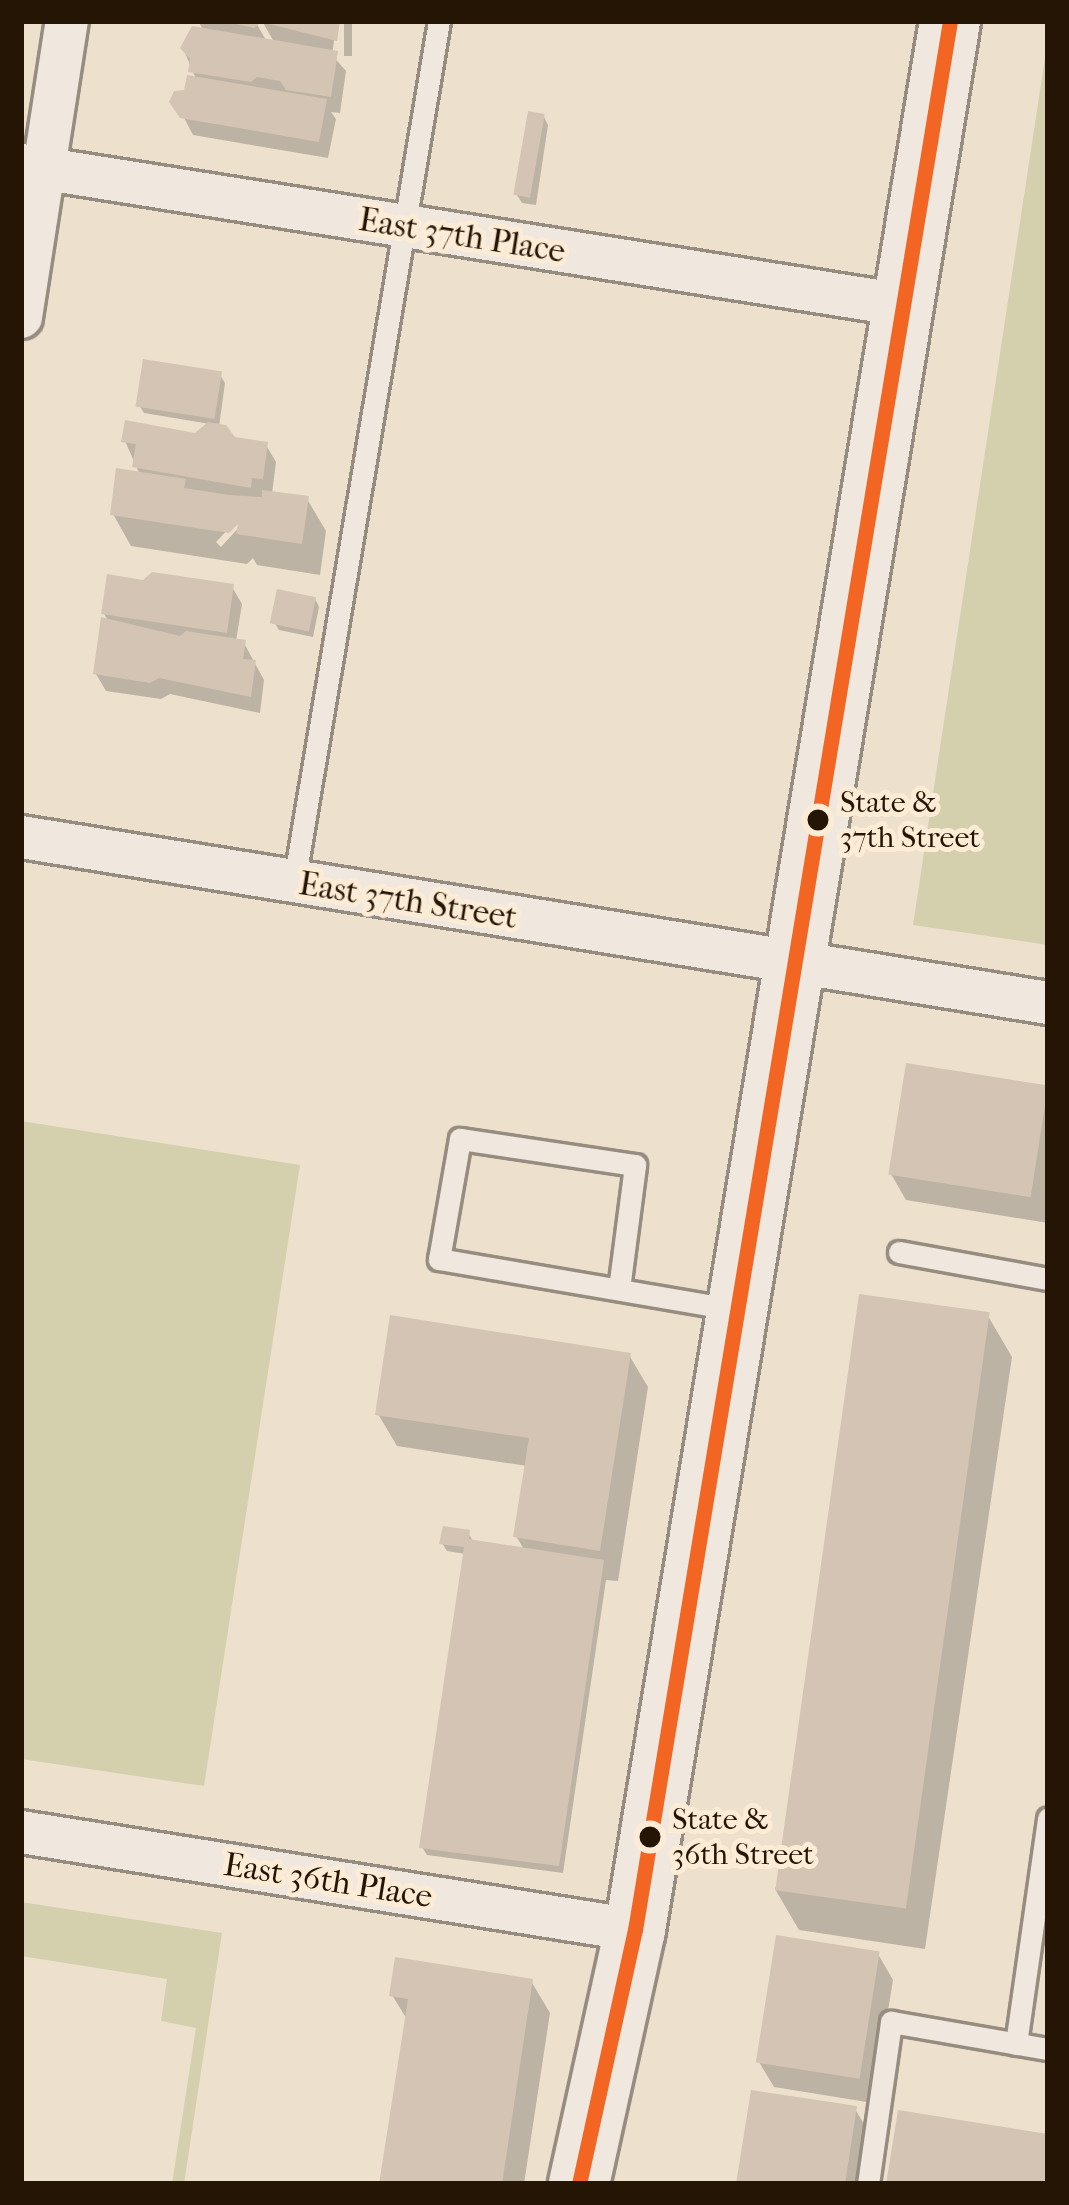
<!DOCTYPE html>
<html>
<head>
<meta charset="utf-8">
<style>
  body { margin:0 }
  #map { position:relative; width:1069px; height:2205px; overflow:hidden; background:#ede0cd; font-family:"IM FELL French Canon",serif }
  div>[style] { position:absolute }
  .green>* { inset:0; background:#d4d0ad }
  .shadow>* { inset:0; background:#0003; transform-origin:0 0 }
  .building>* { inset:0; background:#d4c4b4; transform-origin:0 0 }
  .roads { filter:drop-shadow(3px 0 #968c7f) drop-shadow(-3px 0 #968c7f) drop-shadow(0 3px #968c7f) drop-shadow(0 -3px #968c7f) }
  .service>* { height:21px; margin:-10.5px; padding:0 10.5px; transform-origin:10.5px; border-radius:10.5px; background:#f0e8df }
  .minor>* { height:42px; margin:-21px; padding:0 21px; transform-origin:21px; border-radius:21px; background:#f0e8df }
  .secondary>* { height:60px; margin:-30px; padding:0 30px; transform-origin:30px; border-radius:30px; background:#f0e8df }
  .bus-1>* { height:15px; margin:-7.5px; padding:0 7.5px; transform-origin:7.5px; border-radius:7.5px; background:#f26522 }
  .dots>* { width:33px; height:33px; translate:-50% -50%; box-sizing:border-box; border:6px solid #fcecd6; border-radius:50% }
  span { translate:-50% -50%; white-space:nowrap; text-align:center; line-height:1.15; -webkit-text-stroke:10px #fcecd6; paint-order:stroke }
  .bus-label { font-size:30px; color:#251505 }
  .left { translate:0 -50%; text-align:left }
  .street-label { font-size:33px; color:#251505 }
  .frame { position:absolute; inset:0; border:24px solid #251505; pointer-events:none }
</style>
</head>
<body>
<div id="map">
  <div class="green">
    <i style="clip-path:polygon(1048px 38px,1048px 945px,913px 925px)"></i>
    <i style="clip-path:polygon(21px 1121px,300px 1165px,204px 1786px,21px 1759px)"></i>
    <i style="clip-path:polygon(21px 1902px,222px 1933px,184px 2184px,172px 2184px,196px 2028px,161px 2021px,167px 1979px,21px 1956px)"></i>
  </div>
  <div class="shadow">
    <i style="clip-path:polygon(198px 21px,255px 21px,267px 42px,274px 42px,262px 21px,337px 21px,332px 55px,346px 71px,340px 113px,331px 112px,336px 119px,328px 158px,193px 135px,183px 116px,187px 92px,196px 79px,183px 48px,204px 31px)"></i>
    <i style="left:344px;top:21px;width:8px;height:35px"></i>
    <i style="clip-path:polygon(544px 117px,548px 125px,536px 205px,522px 203px,517px 195px)"></i>
    <i style="clip-path:polygon(evenodd,220px 375px,225px 383px,219px 427px,233px 440px,266px 445px,276px 462px,272px 494px,307px 499px,326px 531px,320px 575px,257px 565px,253px 558px,247px 564px,131px 546px,113px 514px,140px 475px,125px 441px,196px 436px,210px 424px,144px 413px,139px 405px,220px 375px,233px 524px,242px 524px,221px 547px,216px 542px,233px 524px)"></i>
    <i style="clip-path:polygon(232px 587px,242px 604px,236px 641px,244px 643px,264px 680px,260px 713px,170px 694px,161px 699px,106px 691px,96px 674px,109px 622px,104px 614px)"></i>
    <i style="clip-path:polygon(315px 599px,319px 607px,313px 637px,279px 630px,274px 622px)"></i>
    <i style="clip-path:polygon(1048px 1089px,1048px 1223px,906px 1200px,891px 1174px)"></i>
    <i style="clip-path:polygon(988px 1316px,1012px 1357px,925px 1949px,799px 1930px,775px 1889px)"></i>
    <i style="clip-path:polygon(629px 1355px,648px 1387px,618px 1581px,606px 1580px,563px 1873px,427px 1855px,422px 1847px,466px 1554px,447px 1551px,442px 1543px,468px 1533px,473px 1541px,525px 1551px,516px 1536px,527px 1466px,397px 1446px,378px 1414px)"></i>
    <i style="clip-path:polygon(878px 1954px,893px 1980px,873px 2103px,774px 2087px,759px 2062px)"></i>
    <i style="clip-path:polygon(531px 1981px,550px 2013px,524px 2184px,382px 2184px,408px 2021px,392px 1995px)"></i>
    <i style="clip-path:polygon(855px 2109px,870px 2134px,862px 2184px,740px 2184px)"></i>
  </div>
  <div class="building">
    <i style="clip-path:polygon(221px 21px,340px 21px,337px 41px,261px 22px,254px 28px)"></i>
    <i style="clip-path:polygon(192px 26px,338px 51px,331px 97px,286px 90px,280px 81px,257px 77px,251px 82px,188px 72px,190px 59px,180px 48px)"></i>
    <i style="clip-path:polygon(187px 75px,327px 99px,319px 142px,180px 118px,169px 102px,174px 91px,184px 90px)"></i>
    <i style="left:528px;top:111px;width:17px;height:85px;rotate:10deg"></i>
    <i style="left:143px;top:359px;width:80px;height:48px;rotate:9deg"></i>
    <i style="clip-path:polygon(125px 420px,195px 433px,208px 422px,226px 425px,235px 437px,268px 442px,263px 479px,252px 478px,251px 488px,132px 467px,136px 444px,121px 442px)"></i>
    <i style="clip-path:polygon(116px 468px,186px 479px,184px 488px,229px 495px,262px 497px,262px 490px,309px 496px,302px 544px,236px 534px,238px 524px,229px 533px,110px 515px)"></i>
    <i style="clip-path:polygon(152px 572px,234px 584px,227px 633px,101px 614px,107px 574px,143px 580px)"></i>
    <i style="left:277px;top:589px;width:40px;height:35px;rotate:12deg"></i>
    <i style="clip-path:polygon(101px 617px,180px 636px,186px 631px,246px 640px,243px 659px,256px 660px,251px 697px,159px 678px,150px 683px,93px 674px)"></i>
    <i style="left:906px;top:1063px;width:144px;height:113px;rotate:9deg"></i>
    <i style="left:859px;top:1294px;width:132px;height:602px;rotate:8deg"></i>
    <i style="clip-path:polygon(390px 1315px,631px 1353px,600px 1551px,513px 1537px,529px 1438px,375px 1415px)"></i>
    <i style="clip-path:polygon(443px 1526px,470px 1530px,469px 1539px,604px 1560px,559px 1866px,419px 1848px,464px 1547px,439px 1544px)"></i>
    <i style="left:776px;top:1935px;width:105px;height:129px;rotate:9deg"></i>
    <i style="clip-path:polygon(395px 1957px,533px 1979px,502px 2184px,379px 2184px,408px 1999px,389px 1996px)"></i>
    <i style="clip-path:polygon(751px 2090px,857px 2106px,845px 2184px,736px 2184px)"></i>
    <i style="clip-path:polygon(898px 2110px,1048px 2134px,1048px 2184px,886px 2184px)"></i>
  </div>
  <div class="roads">
    <div class="service">
      <i style="left:294px;top:882px;width:873px;rotate:-80.44deg"></i>
      <i style="left:899px;top:1252px;width:151px;rotate:10.3deg"></i>
      <i style="left:619px;top:1289px;width:125px;rotate:-82.6deg"></i>
      <i style="left:635px;top:1165px;width:177px;rotate:-171.5deg"></i>
      <i style="left:460px;top:1139px;width:122px;rotate:99.9deg"></i>
      <i style="left:439px;top:1259px;width:301px;rotate:9.7deg"></i>
      <i style="left:1016px;top:2044px;width:228px;rotate:-81.9deg"></i>
      <i style="left:868px;top:2184px;width:164px;rotate:-81.9deg"></i>
      <i style="left:891px;top:2022px;width:159px;rotate:9.8deg"></i>
    </div>
    <div class="minor">
      <i style="left:21px;top:165px;width:893px;rotate:9.02deg"></i>
      <i style="left:21px;top:317px;width:300px;rotate:-81.2deg"></i>
      <i style="left:21px;top:837px;width:1040px;rotate:9.18deg"></i>
      <i style="left:21px;top:1832px;width:622px;rotate:9.07deg"></i>
    </div>
    <div class="secondary">
      <i style="left:579px;top:2184px;width:260px;rotate:-77.6deg"></i>
      <i style="left:635px;top:1930px;width:1935px;rotate:-80.63deg"></i>
    </div>
  </div>
  <div class="bus-1">
    <i style="left:579px;top:2184px;width:260px;rotate:-77.6deg"></i>
    <i style="left:635px;top:1930px;width:1935px;rotate:-80.63deg"></i>
  </div>
  <div class="dots">
    <i style="left:818px;top:820px;background:#251505"></i>
    <i style="left:650px;top:1837px;background:#251505"></i>
  </div>
  <div class="bus-label">
    <span class="left" style="left:840px;top:820px">State &amp;<br>37th Street</span>
    <span class="left" style="left:672px;top:1837px">State &amp;<br>36th Street</span>
  </div>
  <div class="street-label">
    <span style="left:462px;top:236px;rotate:9deg">East 37th Place</span>
    <span style="left:408px;top:901px;rotate:9deg">East 37th Street</span>
    <span style="left:328px;top:1881px;rotate:9deg">East 36th Place</span>
  </div>
  <div class="frame"></div>
</div>
</body>
</html>
